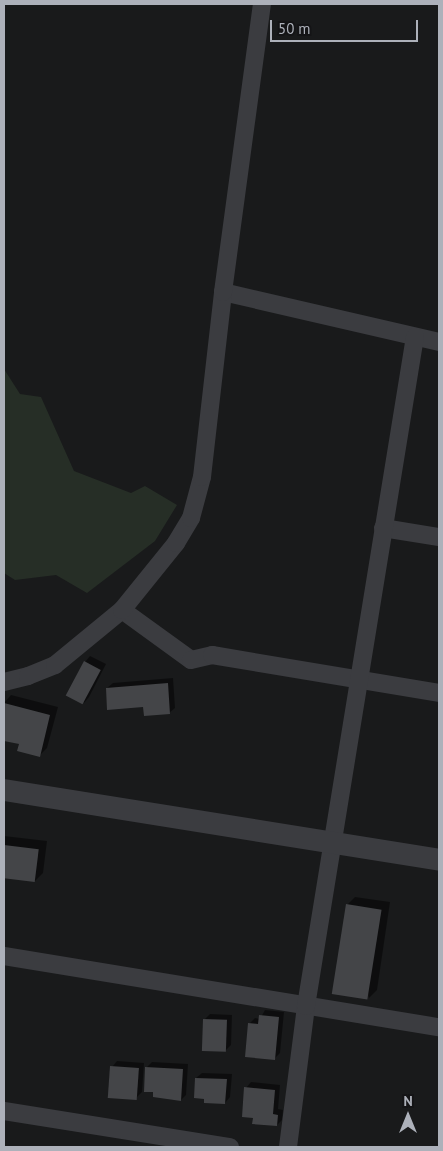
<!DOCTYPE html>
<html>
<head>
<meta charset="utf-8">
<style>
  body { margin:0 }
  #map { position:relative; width:443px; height:1151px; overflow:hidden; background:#191a1b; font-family:"PT Sans",sans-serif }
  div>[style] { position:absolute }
  .green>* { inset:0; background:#262e26 }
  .shadow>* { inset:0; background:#0007 }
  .building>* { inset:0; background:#444548; transform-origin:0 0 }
  .minor>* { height:18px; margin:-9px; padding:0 9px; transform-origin:9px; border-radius:9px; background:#3b3c40 }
  .tertiary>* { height:22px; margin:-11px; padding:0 11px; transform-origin:11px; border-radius:11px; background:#3b3c40 }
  span { translate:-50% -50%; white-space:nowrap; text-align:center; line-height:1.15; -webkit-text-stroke:5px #141416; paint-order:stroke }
  .frame { position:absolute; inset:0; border:5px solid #adb1ba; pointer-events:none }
  .north { position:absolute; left:383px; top:1091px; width:50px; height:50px; -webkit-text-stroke:4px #141416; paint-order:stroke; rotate:0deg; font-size:14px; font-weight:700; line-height:20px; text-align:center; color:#adb1ba }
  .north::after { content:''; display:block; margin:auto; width:18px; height:22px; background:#adb1ba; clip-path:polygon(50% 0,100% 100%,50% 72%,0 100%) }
  .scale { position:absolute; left:270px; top:20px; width:148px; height:22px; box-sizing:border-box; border:2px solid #adb1ba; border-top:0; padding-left:6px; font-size:15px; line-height:18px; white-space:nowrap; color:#adb1ba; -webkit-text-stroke:4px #141416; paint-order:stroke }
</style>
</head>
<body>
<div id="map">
  <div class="green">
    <i style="clip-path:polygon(4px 369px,20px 394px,41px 397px,74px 471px,131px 493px,145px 486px,177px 505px,155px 541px,87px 593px,56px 575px,15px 580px,4px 573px)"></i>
  </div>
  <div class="shadow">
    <i style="clip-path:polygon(90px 656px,106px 664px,89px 697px,84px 703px,85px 662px)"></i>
    <i style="clip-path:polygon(173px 678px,175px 708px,169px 713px,144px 706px,107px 688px,113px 683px)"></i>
    <i style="clip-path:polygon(11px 695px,58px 707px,47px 748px,39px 756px,20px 744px,4px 740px,4px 703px)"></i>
    <i style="clip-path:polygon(4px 836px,47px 841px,43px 873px,35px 881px,4px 877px)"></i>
    <i style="clip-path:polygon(355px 897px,390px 902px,377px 990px,369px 998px,347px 905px)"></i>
    <i style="clip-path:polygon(265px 1010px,284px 1012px,280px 1053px,274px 1059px,249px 1024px,255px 1018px,260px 1019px)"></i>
    <i style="clip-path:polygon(210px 1014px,232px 1015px,231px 1045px,225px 1051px,204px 1020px)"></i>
    <i style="clip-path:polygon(117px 1061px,144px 1063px,142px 1092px,136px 1098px,112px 1067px)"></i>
    <i style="clip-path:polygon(152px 1062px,188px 1064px,186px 1095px,181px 1100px,168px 1099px,146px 1068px)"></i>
    <i style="clip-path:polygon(202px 1073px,232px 1074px,230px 1097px,225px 1103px,196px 1078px)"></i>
    <i style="clip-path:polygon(251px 1082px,280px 1085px,278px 1109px,283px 1110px,282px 1120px,277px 1125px,254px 1117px,246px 1088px)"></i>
  </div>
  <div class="building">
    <i style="left:84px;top:661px;width:19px;height:39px;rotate:28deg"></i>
    <i style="clip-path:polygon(168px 683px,170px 714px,144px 716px,143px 707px,107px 710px,106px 688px)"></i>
    <i style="clip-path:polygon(4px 703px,50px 715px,40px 757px,17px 751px,19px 744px,4px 741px)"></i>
    <i style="left:4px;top:845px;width:35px;height:33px;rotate:7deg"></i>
    <i style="left:346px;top:904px;width:36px;height:91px;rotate:9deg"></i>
    <i style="clip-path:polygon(259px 1015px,279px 1017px,275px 1060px,245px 1057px,248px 1023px,258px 1024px)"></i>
    <i style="left:203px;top:1019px;width:24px;height:32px;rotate:2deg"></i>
    <i style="left:110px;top:1066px;width:29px;height:32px;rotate:4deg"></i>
    <i style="clip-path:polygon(145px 1067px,183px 1069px,181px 1101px,153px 1097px,153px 1092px,144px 1092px)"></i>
    <i style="clip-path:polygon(195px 1078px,227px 1079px,225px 1104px,204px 1103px,204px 1099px,194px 1098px)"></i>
    <i style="clip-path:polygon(244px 1087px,275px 1090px,273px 1114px,278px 1115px,277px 1126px,252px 1124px,253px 1118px,242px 1117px)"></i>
  </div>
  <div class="minor">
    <i style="left:223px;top:292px;width:222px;rotate:13deg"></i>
    <i style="left:383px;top:528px;width:57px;rotate:9.1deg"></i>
    <i style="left:122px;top:610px;width:85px;rotate:35.9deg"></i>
    <i style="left:191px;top:660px;width:22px;rotate:-13deg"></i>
    <i style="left:212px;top:655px;width:230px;rotate:9.5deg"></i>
    <i style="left:4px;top:682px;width:25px;rotate:-14deg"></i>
    <i style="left:28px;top:676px;width:29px;rotate:-22deg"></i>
    <i style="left:55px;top:665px;width:87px;rotate:-39.4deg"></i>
    <i style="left:122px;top:610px;width:86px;rotate:-51.1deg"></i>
    <i style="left:176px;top:543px;width:29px;rotate:-59deg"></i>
    <i style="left:191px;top:518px;width:42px;rotate:-75deg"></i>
    <i style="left:202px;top:477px;width:186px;rotate:-83.5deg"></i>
    <i style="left:223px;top:292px;width:291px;rotate:-82.3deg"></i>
    <i style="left:4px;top:956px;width:441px;rotate:9.3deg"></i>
    <i style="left:4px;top:1111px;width:229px;rotate:9.1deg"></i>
    <i style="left:288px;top:1147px;width:142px;rotate:-82.7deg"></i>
    <i style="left:306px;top:1006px;width:678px;rotate:-80.75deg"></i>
  </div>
  <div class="tertiary">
    <i style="left:4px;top:790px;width:441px;rotate:9.1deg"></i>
  </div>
  <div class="frame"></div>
  <div class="north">N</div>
  <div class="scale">50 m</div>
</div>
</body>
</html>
